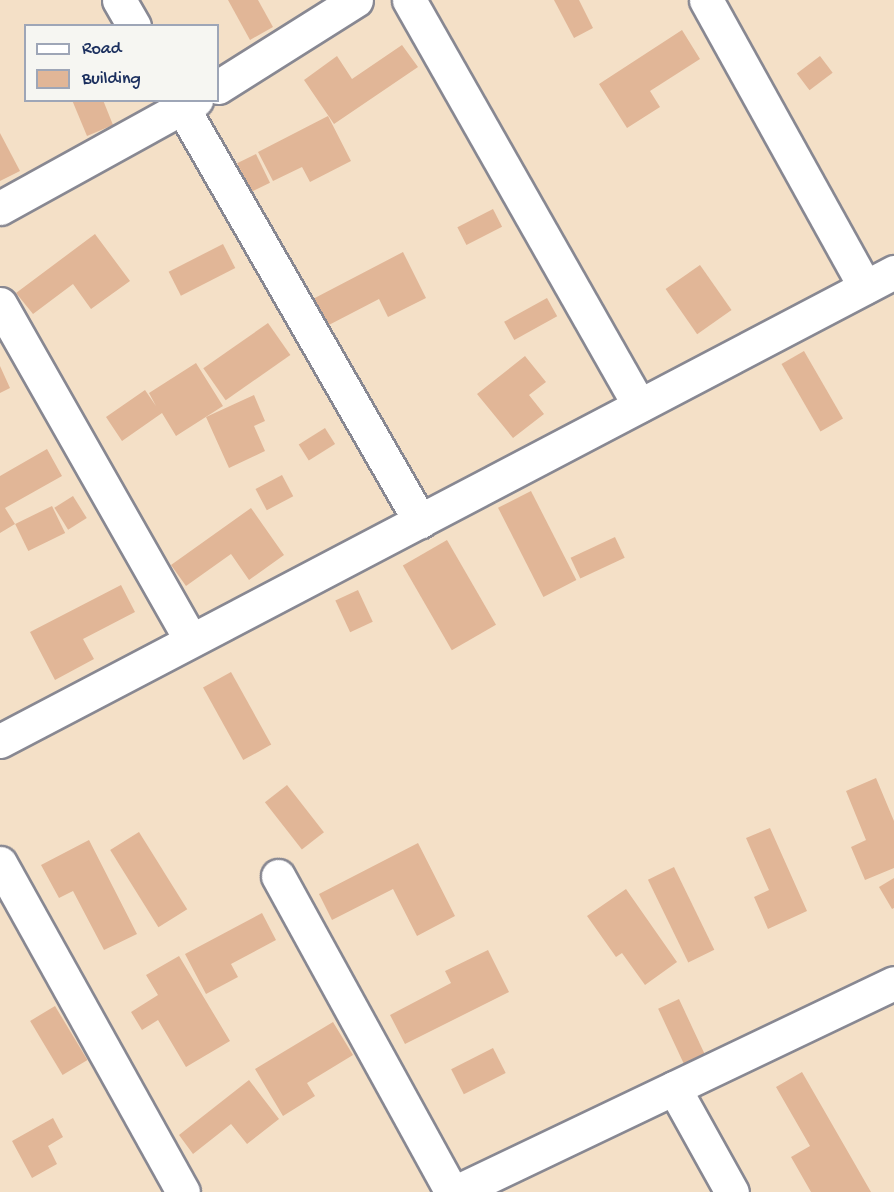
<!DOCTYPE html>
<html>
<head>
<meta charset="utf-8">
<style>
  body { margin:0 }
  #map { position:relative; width:894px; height:1192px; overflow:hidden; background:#f4e0c7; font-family:"Gochi Hand",sans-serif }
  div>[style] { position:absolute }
  .building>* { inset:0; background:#e1b697; transform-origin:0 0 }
  .roads { filter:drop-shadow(2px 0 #888892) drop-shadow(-2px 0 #888892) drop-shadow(0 2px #888892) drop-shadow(0 -2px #888892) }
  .minor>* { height:33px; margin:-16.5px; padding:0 16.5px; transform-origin:16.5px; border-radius:16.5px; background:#fff }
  span { translate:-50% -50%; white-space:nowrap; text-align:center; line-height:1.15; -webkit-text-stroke:6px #f6f6f2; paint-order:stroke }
  .legend { position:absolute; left:24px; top:24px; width:195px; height:78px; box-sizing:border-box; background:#f6f6f2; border:2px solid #9ea6b7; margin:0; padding:8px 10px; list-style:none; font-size:18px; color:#1b2f5e }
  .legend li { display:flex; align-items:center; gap:12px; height:30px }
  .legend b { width:30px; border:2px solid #9ea6b7 }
</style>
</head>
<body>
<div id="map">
  <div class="building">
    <i style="clip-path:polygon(228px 0,258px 0,273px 27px,250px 40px)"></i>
    <i style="clip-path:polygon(554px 0,579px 0,593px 28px,574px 38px)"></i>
    <i style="clip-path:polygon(682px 30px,700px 59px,650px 91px,660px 107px,627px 128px,599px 84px)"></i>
    <i style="clip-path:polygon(402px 45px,418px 67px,334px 124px,304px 80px,337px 56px,352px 79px)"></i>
    <i style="left:820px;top:56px;width:21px;height:29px;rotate:53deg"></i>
    <i style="clip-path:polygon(72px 100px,103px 100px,113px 125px,87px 136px)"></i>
    <i style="clip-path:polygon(328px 116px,351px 161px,310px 182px,302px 167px,273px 181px,258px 152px)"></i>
    <i style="clip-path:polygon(0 133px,20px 171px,0 181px)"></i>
    <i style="left:256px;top:154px;width:32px;height:21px;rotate:64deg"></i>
    <i style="left:493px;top:209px;width:20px;height:40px;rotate:63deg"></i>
    <i style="clip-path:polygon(95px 234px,130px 281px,91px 309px,73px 284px,33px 314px,16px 293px)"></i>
    <i style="left:223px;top:244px;width:27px;height:61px;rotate:63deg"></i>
    <i style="clip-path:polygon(403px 252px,426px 298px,388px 317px,379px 299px,325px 327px,311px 300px)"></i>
    <i style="left:700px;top:265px;width:55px;height:42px;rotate:55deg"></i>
    <i style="left:547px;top:298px;width:21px;height:49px;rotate:61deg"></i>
    <i style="left:268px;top:323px;width:39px;height:79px;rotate:55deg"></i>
    <i style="left:804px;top:351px;width:78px;height:26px;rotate:60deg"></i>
    <i style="clip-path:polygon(525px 356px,546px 382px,529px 395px,544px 414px,513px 438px,477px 394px)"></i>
    <i style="clip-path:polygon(196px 363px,223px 406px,176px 436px,162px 413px,122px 441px,106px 417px,145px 390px,156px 406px,149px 393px)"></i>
    <i style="clip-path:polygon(0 366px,10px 388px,0 393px)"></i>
    <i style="clip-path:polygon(254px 395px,265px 421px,254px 426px,265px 451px,229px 468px,206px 417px)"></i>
    <i style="left:325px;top:428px;width:19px;height:31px;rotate:58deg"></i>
    <i style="clip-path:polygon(47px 449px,62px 476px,5px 508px,15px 524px,0 533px,0 476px)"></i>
    <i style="left:282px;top:475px;width:24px;height:30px;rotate:62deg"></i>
    <i style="left:531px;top:491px;width:100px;height:37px;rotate:63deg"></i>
    <i style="left:73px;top:496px;width:26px;height:22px;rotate:58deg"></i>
    <i style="left:52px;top:506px;width:30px;height:41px;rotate:64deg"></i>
    <i style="clip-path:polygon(251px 508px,284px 555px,249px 580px,231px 554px,186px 586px,171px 565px)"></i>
    <i style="left:615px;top:537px;width:23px;height:49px;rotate:65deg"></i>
    <i style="left:447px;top:540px;width:98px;height:51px;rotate:60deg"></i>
    <i style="clip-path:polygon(121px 585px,135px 612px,83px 639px,94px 659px,55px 680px,30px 632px)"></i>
    <i style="left:358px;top:590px;width:35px;height:25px;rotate:65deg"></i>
    <i style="left:231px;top:672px;width:83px;height:32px;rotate:61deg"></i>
    <i style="clip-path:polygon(876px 778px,894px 821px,894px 868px,865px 880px,851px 847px,866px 840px,846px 791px)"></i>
    <i style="left:287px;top:785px;width:60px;height:28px;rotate:52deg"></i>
    <i style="clip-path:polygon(770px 828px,807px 911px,768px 929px,754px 897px,769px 890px,746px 838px)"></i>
    <i style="left:139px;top:832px;width:91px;height:34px;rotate:58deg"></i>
    <i style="clip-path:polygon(89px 840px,137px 934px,104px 950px,73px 891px,59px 898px,41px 865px)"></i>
    <i style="clip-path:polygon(418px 843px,455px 916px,417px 936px,393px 889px,332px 920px,319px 894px)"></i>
    <i style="left:674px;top:867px;width:92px;height:29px;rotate:64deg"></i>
    <i style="clip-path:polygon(894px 878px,894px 908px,892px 909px,879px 887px)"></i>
    <i style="clip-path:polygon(626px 889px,677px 962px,645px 985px,622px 953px,616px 957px,587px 916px)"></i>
    <i style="clip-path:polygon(262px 913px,276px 940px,231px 964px,238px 977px,206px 994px,185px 954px)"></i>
    <i style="clip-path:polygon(488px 950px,509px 992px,405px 1044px,390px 1015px,451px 983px,445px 971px)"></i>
    <i style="clip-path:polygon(179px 956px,230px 1041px,186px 1067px,158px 1020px,142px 1030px,131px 1012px,158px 995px,146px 975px)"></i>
    <i style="left:679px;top:999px;width:66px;height:23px;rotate:65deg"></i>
    <i style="left:55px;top:1006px;width:63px;height:29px;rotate:59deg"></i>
    <i style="clip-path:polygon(333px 1022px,353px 1055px,307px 1083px,315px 1096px,283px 1116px,255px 1069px)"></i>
    <i style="left:493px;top:1048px;width:28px;height:47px;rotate:63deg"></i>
    <i style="clip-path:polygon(802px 1072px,871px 1192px,811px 1192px,791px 1157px,810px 1146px,776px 1087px)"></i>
    <i style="clip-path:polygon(249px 1080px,279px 1119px,247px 1144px,231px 1124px,193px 1154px,179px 1135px)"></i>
    <i style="clip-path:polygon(53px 1118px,63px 1137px,48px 1146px,57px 1164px,32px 1178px,12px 1141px)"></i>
  </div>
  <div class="roads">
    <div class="minor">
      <i style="left:119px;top:0;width:30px;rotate:60deg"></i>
      <i style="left:409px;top:0;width:466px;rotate:60.4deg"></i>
      <i style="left:706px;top:0;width:328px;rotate:61deg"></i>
      <i style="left:218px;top:87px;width:163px;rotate:-32.2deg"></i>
      <i style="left:178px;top:100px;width:486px;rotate:60.1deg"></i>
      <i style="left:0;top:208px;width:224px;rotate:-28.9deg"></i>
      <i style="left:0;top:304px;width:386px;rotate:60.4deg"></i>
      <i style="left:0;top:741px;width:1010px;rotate:-27.68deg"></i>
      <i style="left:0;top:863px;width:376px;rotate:60.9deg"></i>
      <i style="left:278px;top:876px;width:361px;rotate:61.2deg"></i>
      <i style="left:674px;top:1088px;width:119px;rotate:60.9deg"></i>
      <i style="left:456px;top:1192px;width:485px;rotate:-25.5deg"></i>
    </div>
  </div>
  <ul class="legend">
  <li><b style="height:8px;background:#fff"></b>Road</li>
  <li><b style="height:16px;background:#e1b697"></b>Building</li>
  </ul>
</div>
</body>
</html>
